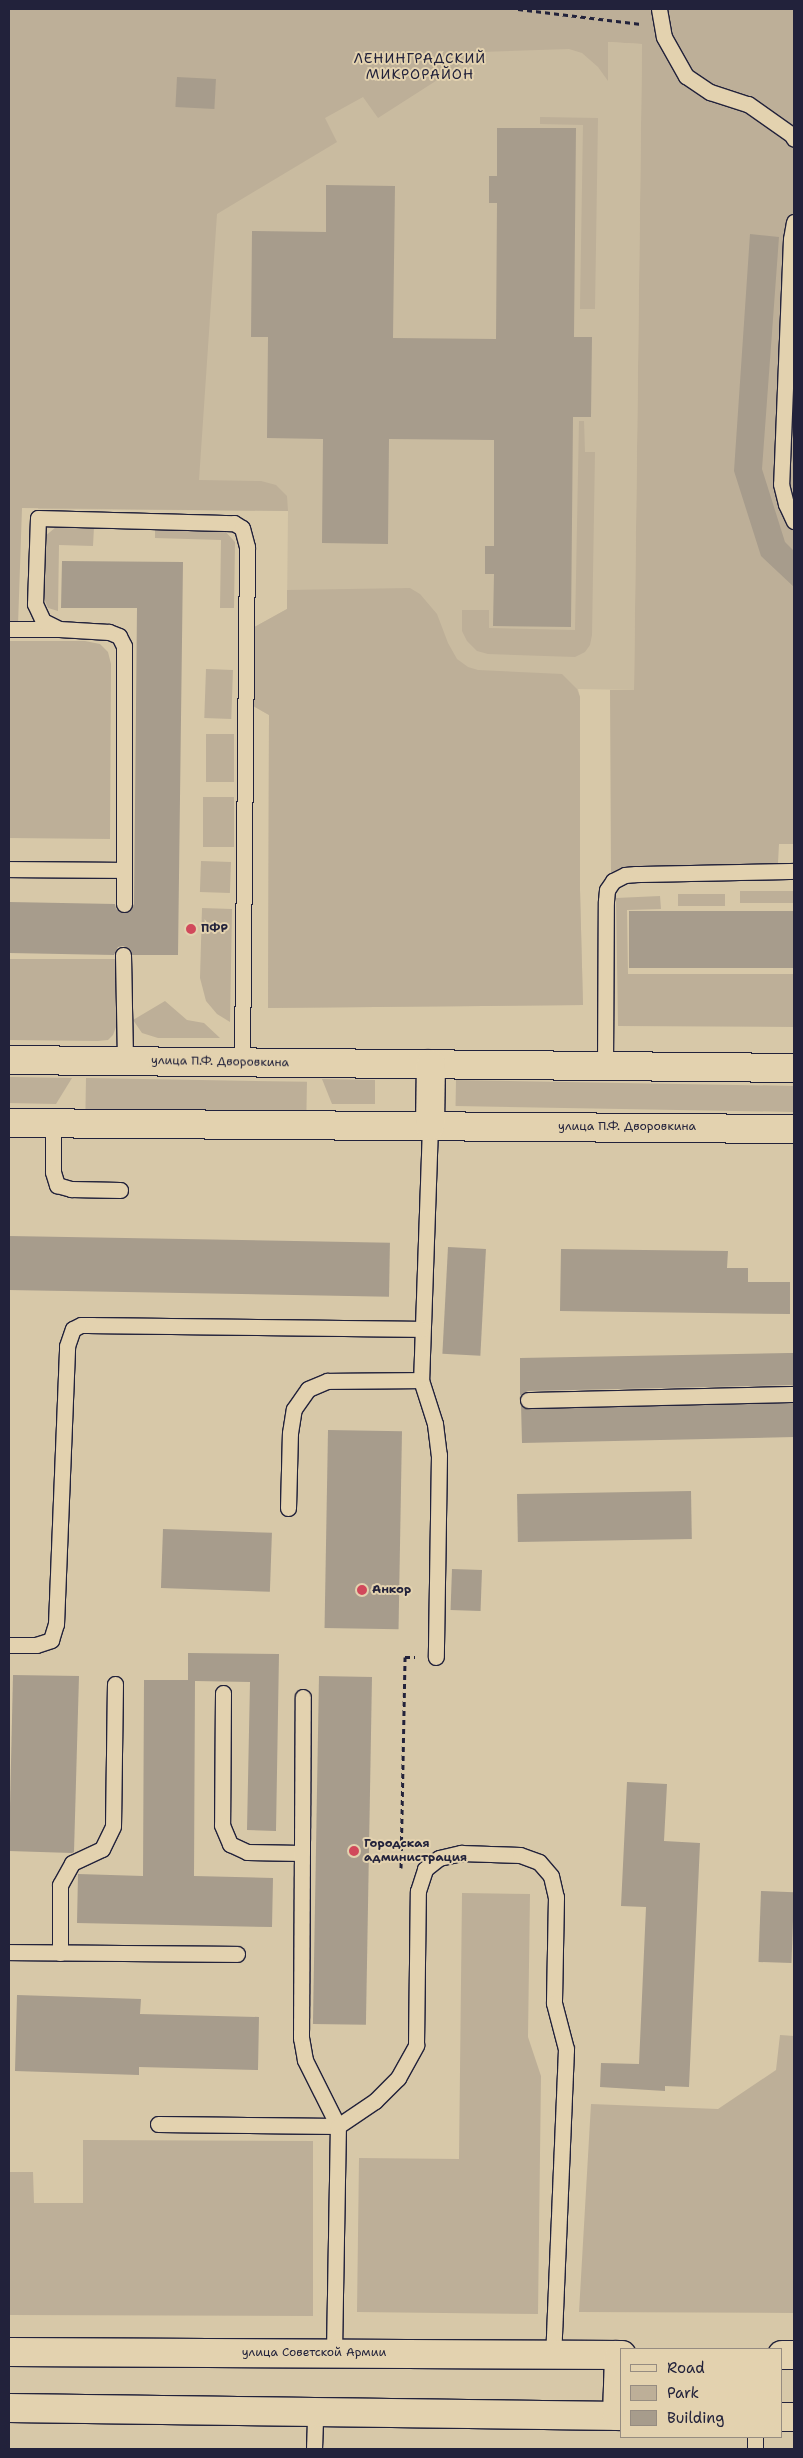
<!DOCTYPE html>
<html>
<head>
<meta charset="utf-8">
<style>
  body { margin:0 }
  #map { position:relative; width:803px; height:2458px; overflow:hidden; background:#d7c8a8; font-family:"Shantell Sans",sans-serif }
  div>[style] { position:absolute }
  .built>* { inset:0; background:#c9bba0 }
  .green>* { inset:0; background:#bdaf98; transform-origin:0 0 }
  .building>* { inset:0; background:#a79c8c; transform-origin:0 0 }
  .path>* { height:3px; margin-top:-1.5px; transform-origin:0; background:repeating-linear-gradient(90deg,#22223b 0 5px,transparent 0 9px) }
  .roads { filter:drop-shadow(1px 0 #22223b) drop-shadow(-1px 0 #22223b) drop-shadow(0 1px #22223b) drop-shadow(0 -1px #22223b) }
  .lane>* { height:15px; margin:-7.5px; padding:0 7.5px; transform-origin:7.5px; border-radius:7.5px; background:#e3d2af }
  .secondary>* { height:28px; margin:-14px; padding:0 14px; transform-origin:14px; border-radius:14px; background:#e3d2af }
  .dots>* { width:14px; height:14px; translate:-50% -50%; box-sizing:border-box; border:2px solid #e3d2af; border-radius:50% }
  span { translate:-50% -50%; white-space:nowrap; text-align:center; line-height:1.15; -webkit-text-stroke:4px #e3d2af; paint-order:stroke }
  .poi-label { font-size:12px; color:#22223b; font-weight:700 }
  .left { translate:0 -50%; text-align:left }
  .street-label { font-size:12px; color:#22223b }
  .neighbourhood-label { font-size:14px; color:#22223b; letter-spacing:1px }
  .frame { position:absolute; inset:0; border:10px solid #22223b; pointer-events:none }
  .legend { position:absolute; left:620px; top:2348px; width:162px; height:90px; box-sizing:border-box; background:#e3d2af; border:1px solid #968c81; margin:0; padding:6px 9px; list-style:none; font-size:15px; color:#22223b }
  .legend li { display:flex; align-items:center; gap:10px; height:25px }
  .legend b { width:25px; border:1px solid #968c81 }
</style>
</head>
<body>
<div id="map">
  <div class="built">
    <i style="clip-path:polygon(223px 20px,642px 44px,634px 690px,578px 689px,580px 697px,580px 890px,583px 1005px,268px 1008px,269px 715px,248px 703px,249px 630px,287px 609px,288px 511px,38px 509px)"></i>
  </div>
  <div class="green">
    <i style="clip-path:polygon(9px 9px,794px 9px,794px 844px,779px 844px,778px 863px,611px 872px,610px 690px,634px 690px,642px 44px,608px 42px,608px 81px,598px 67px,582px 53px,569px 49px,481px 52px,378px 118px,363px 97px,325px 118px,337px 142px,217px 214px,199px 480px,261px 481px,276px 485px,287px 496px,288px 511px,22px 508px,18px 625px,9px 624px)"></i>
    <i style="clip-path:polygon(540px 117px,598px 118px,595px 309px,580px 309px,583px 125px,540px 124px)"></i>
    <i style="clip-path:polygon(579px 421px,584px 421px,585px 452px,595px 452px,592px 635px,590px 645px,585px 652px,575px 657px,488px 654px,477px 651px,467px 641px,462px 631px,462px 610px,489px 610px,489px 628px,575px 630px)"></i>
    <i style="clip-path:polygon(56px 527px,94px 527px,93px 546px,59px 545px,58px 611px,48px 608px,43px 596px,44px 537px)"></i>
    <i style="clip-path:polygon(155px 527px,223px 529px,235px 542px,234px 608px,220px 608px,221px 540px,155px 538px)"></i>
    <i style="clip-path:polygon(410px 588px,420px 594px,437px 614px,448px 643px,457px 659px,468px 667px,478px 670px,562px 674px,577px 689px,580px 697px,580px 890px,583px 1005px,268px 1008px,269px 715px,248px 703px,249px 630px,287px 609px,287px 590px)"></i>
    <i style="clip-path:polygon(9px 641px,85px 641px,100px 644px,108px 652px,111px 664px,110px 839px,9px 838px)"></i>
    <i style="left:206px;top:669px;width:27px;height:49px;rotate:2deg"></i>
    <i style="left:206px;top:734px;width:28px;height:48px"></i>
    <i style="left:203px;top:797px;width:31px;height:50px"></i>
    <i style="left:201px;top:861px;width:30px;height:31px;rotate:2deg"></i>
    <i style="left:794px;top:891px;width:12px;height:54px;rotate:90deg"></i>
    <i style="left:725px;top:894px;width:12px;height:47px;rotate:90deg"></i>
    <i style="clip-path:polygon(660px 896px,661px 909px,627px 910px,628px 974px,794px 974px,794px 1027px,618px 1026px,616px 898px)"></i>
    <i style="clip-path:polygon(202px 908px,232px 909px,230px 1022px,217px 1014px,206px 1001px,200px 978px)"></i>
    <i style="clip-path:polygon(9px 959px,116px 959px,116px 1027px,113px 1035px,108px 1040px,98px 1041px,9px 1040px)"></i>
    <i style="clip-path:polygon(165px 1001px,187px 1020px,204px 1023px,220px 1038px,158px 1038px,142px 1033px,133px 1020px)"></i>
    <i style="clip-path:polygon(9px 1077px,72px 1078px,56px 1104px,9px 1103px)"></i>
    <i style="left:86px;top:1078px;width:221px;height:31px;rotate:1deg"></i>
    <i style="clip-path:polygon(322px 1079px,375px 1080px,375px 1104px,332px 1104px)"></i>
    <i style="left:456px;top:1080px;width:338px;height:26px;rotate:1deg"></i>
    <i style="clip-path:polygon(462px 1893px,530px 1894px,528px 2037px,541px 2076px,538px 2314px,357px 2312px,359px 2158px,459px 2159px)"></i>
    <i style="clip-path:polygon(780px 2035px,794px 2036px,794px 2313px,579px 2312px,591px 2104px,718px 2109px,776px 2070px)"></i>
    <i style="clip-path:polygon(83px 2140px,313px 2141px,313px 2316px,9px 2315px,9px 2172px,33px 2172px,34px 2203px,83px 2203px)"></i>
  </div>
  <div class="building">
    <i style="left:177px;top:77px;width:39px;height:30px;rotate:3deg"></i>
    <i style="clip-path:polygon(497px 128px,576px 128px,574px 337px,592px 337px,591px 417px,573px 417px,571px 627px,493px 626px,494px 574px,485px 574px,485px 546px,494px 546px,494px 440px,389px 439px,388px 544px,322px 543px,323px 439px,267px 438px,268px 337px,251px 337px,252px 231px,326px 232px,326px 185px,395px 186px,393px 338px,496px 339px,497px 203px,489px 203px,489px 176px,497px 176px)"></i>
    <i style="clip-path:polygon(750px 234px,779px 237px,762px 469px,785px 542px,794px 551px,794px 587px,761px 556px,734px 471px)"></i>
    <i style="clip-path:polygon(62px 561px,183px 562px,178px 955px,132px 955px,131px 950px,123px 946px,118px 947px,114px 955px,9px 953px,9px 902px,115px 904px,116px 909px,124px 913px,129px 912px,134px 904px,137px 608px,61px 608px)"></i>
    <i style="left:794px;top:911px;width:57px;height:165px;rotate:90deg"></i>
    <i style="left:9px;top:1236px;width:381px;height:54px;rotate:1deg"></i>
    <i style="left:448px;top:1247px;width:38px;height:107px;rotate:3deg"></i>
    <i style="clip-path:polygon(561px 1249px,728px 1251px,727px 1268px,748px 1268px,748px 1282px,790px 1282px,790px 1314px,560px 1311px)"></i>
    <i style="clip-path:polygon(789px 1353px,794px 1353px,794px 1385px,528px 1391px,520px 1395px,520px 1358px)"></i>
    <i style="clip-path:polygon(794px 1403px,794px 1437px,522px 1443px,521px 1405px,528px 1409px)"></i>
    <i style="left:328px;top:1430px;width:74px;height:198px;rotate:1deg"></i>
    <i style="left:691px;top:1491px;width:48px;height:174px;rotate:89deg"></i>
    <i style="left:163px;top:1529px;width:109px;height:59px;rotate:2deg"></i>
    <i style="left:452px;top:1569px;width:30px;height:41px;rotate:2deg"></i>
    <i style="clip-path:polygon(188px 1653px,279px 1654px,276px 1831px,247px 1830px,250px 1682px,195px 1681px,194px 1876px,273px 1878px,272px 1927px,77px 1923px,78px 1874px,143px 1876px,144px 1680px,188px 1680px)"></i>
    <i style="clip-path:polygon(13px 1675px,79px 1676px,74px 1852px,72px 1853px,9px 1851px)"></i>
    <i style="left:319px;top:1676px;width:53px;height:348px;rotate:1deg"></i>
    <i style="clip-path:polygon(627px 1782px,667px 1784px,664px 1841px,700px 1843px,689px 2087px,665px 2086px,665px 2091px,600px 2087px,601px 2063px,639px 2064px,646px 1907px,621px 1906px)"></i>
    <i style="left:761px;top:1891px;width:33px;height:71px;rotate:2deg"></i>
    <i style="clip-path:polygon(17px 1995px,141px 1999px,140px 2014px,259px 2017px,258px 2070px,139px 2067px,139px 2075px,15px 2071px)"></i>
  </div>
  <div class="path">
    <i style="left:518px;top:9px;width:124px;rotate:7deg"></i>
    <i style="left:401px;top:1868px;width:211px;rotate:-88.9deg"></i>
    <i style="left:405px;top:1657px;width:10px"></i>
  </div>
  <div class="roads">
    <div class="lane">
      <i style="left:659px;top:9px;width:28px;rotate:80deg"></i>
      <i style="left:664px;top:37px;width:45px;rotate:60.6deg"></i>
      <i style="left:686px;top:76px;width:29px;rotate:34deg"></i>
      <i style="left:710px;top:92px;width:40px;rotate:18deg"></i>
      <i style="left:748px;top:104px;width:54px;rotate:35.2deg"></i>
      <i style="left:792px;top:135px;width:4px;rotate:63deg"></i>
      <i style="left:794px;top:222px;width:17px;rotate:100deg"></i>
      <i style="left:791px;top:239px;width:245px;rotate:92.3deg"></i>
      <i style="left:781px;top:484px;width:21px;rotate:76deg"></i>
      <i style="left:786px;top:504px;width:19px;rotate:65deg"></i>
      <i style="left:9px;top:629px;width:49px"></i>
      <i style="left:9px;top:869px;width:115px;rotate:0.5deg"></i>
      <i style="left:124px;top:904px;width:258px;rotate:-90deg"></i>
      <i style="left:124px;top:646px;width:11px;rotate:-117deg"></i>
      <i style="left:119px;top:636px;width:11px;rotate:-158deg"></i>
      <i style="left:109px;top:632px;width:50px;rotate:-176.6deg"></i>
      <i style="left:59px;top:629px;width:18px;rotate:-153deg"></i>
      <i style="left:43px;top:621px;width:19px;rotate:-115deg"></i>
      <i style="left:35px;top:604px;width:86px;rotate:-88deg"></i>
      <i style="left:38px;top:518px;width:196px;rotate:1.5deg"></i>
      <i style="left:234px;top:523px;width:9px;rotate:32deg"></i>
      <i style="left:242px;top:528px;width:20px;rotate:75deg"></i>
      <i style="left:247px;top:547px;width:516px;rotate:90.56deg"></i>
      <i style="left:123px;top:955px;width:106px;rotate:88.9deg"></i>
      <i style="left:605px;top:1067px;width:166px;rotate:-89.7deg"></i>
      <i style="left:606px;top:901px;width:11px;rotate:-85deg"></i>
      <i style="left:607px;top:890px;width:11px;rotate:-56deg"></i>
      <i style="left:613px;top:881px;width:13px;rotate:-27deg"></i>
      <i style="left:625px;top:875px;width:11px;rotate:-5deg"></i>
      <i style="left:636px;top:874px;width:158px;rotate:-1.1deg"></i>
      <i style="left:53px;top:1123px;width:49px;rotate:90deg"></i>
      <i style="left:53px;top:1172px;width:14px;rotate:73deg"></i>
      <i style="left:57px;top:1185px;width:15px;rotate:16deg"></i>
      <i style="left:71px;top:1189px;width:49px;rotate:1.2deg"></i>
      <i style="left:430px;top:1126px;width:254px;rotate:92deg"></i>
      <i style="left:421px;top:1380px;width:46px;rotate:72.3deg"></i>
      <i style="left:435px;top:1424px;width:31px;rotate:83deg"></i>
      <i style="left:439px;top:1455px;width:202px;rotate:90.9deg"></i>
      <i style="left:528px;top:1400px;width:266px;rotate:-1.3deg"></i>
      <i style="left:288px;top:1508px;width:75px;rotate:-88.5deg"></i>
      <i style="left:290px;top:1433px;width:24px;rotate:-81deg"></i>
      <i style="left:294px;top:1409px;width:24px;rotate:-55deg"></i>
      <i style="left:308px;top:1389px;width:21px;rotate:-23deg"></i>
      <i style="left:327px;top:1381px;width:94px;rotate:-0.6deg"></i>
      <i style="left:9px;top:1645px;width:27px"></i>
      <i style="left:36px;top:1645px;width:16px;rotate:-18deg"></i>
      <i style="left:51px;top:1640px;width:17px;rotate:-73deg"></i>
      <i style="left:56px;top:1624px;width:278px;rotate:-87.7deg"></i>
      <i style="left:67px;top:1346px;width:18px;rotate:-71deg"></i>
      <i style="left:73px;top:1329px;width:9px;rotate:-27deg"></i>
      <i style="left:81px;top:1325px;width:11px"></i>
      <i style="left:92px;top:1325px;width:330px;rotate:0.7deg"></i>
      <i style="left:223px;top:1693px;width:132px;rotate:90.4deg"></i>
      <i style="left:222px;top:1825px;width:21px;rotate:67deg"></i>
      <i style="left:230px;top:1844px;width:19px;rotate:25deg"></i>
      <i style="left:247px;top:1852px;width:55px;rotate:1deg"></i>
      <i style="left:9px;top:1952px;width:228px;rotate:0.5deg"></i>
      <i style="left:60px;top:1953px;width:68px;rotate:-90deg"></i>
      <i style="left:60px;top:1885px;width:25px;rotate:-61deg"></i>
      <i style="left:72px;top:1863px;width:33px;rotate:-25deg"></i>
      <i style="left:102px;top:1849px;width:25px;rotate:-64deg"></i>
      <i style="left:113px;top:1826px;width:142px;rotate:-89.2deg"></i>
      <i style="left:158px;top:2124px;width:180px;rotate:0.6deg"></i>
      <i style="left:338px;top:2126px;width:74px;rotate:-116.6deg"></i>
      <i style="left:305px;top:2060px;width:22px;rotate:-100deg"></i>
      <i style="left:301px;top:2038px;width:341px;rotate:-89.7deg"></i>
      <i style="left:334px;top:2352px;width:226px;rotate:-89deg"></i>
      <i style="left:338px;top:2126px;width:45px;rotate:-34deg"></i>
      <i style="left:375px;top:2101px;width:33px;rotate:-45deg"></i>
      <i style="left:398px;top:2078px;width:38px;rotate:-61deg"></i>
      <i style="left:416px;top:2045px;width:154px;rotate:-89.3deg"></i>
      <i style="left:418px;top:1891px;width:23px;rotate:-72deg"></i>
      <i style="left:425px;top:1869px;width:18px;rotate:-38deg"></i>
      <i style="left:439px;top:1858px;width:23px;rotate:-13deg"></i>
      <i style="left:461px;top:1853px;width:59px;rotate:1.9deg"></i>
      <i style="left:520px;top:1855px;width:20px;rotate:20deg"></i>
      <i style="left:539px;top:1862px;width:18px;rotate:49deg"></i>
      <i style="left:551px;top:1876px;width:22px;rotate:77deg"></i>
      <i style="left:556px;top:1897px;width:106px;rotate:91.1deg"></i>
      <i style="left:554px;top:2003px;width:48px;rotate:75.4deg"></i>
      <i style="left:566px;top:2049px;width:306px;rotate:92.4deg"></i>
      <i style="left:314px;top:2449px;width:38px;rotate:-88deg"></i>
      <i style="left:755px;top:2449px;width:12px;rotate:-90deg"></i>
    </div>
    <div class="secondary">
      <i style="left:9px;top:1060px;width:785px;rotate:0.58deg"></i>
      <i style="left:9px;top:1123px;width:785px;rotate:0.44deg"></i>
      <i style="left:430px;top:1126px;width:62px;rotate:-89.1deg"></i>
      <i style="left:9px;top:2352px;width:613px;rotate:0.28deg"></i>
      <i style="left:782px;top:2355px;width:12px"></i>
      <i style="left:9px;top:2408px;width:613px;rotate:0.75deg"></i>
      <i style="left:617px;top:2416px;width:61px;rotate:-88.1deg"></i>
      <i style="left:782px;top:2417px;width:12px"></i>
    </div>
  </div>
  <div class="dots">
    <i style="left:191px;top:929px;background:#d1495b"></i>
    <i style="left:362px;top:1590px;background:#d1495b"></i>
    <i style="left:354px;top:1851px;background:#d1495b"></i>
  </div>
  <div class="poi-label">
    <span class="left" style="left:201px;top:929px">ПФР</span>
    <span class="left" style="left:372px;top:1590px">Анкор</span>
    <span class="left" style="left:364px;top:1851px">Городская<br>администрация</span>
  </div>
  <div class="street-label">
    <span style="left:220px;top:1062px;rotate:1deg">улица П.Ф. Дворовкина</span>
    <span style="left:627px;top:1127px">улица П.Ф. Дворовкина</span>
    <span style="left:314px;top:2353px">улица Советской Армии</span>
  </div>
  <div class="neighbourhood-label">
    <span style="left:420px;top:66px">ЛЕНИНГРАДСКИЙ<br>МИКРОРАЙОН</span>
  </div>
  <div class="frame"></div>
  <ul class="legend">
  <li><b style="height:6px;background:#e3d2af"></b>Road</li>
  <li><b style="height:14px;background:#bdaf98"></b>Park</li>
  <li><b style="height:14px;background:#a79c8c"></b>Building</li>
  </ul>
</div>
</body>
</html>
